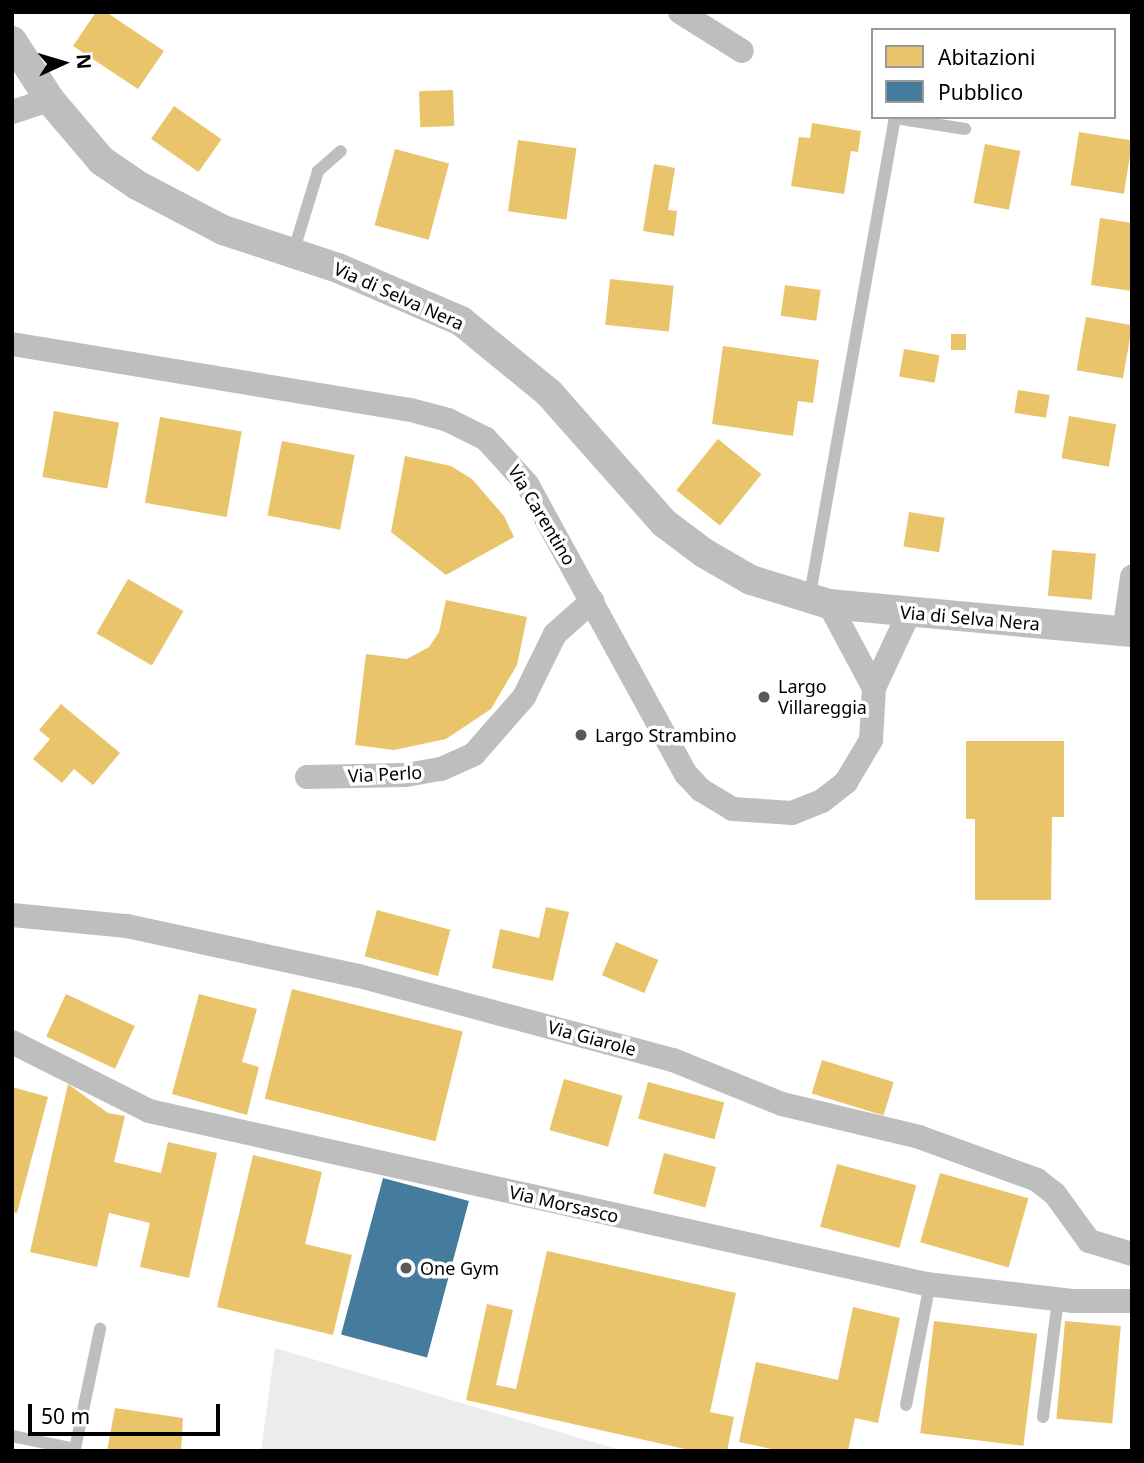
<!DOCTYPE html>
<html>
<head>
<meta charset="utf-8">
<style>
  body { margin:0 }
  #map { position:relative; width:1144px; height:1463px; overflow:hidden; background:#fff; font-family:"Noto Sans",sans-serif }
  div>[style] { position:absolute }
  .green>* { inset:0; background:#ececec }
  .homes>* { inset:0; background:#e9c46a; transform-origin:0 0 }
  .public>* { inset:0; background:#457b9d; transform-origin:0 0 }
  .service>* { height:12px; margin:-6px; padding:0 6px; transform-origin:6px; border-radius:6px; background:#bebebe }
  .minor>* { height:24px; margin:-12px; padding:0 12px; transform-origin:12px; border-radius:12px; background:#bebebe }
  .tertiary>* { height:30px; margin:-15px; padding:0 15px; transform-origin:15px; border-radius:15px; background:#bebebe }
  .dots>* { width:19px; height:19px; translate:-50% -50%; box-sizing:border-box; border:4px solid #fff; border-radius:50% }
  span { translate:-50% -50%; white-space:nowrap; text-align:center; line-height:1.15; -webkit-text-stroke:7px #fff; paint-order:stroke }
  .street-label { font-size:18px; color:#000 }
  .poi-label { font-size:18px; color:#000 }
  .left { translate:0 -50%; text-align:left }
  .frame { position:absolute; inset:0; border:14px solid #000; pointer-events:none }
  .legend { position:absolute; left:871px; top:28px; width:245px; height:91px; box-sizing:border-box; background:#fff; border:2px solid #999; margin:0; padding:9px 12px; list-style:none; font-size:21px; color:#000 }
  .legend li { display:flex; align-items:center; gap:14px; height:35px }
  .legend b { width:35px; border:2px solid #999 }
  .north { position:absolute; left:28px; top:28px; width:70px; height:70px; -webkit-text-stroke:5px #fff; paint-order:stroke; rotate:86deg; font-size:19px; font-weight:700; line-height:28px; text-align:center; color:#000 }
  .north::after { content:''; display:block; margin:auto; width:24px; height:32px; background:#000; clip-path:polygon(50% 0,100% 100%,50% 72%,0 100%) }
  .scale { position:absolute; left:28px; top:1404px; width:192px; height:32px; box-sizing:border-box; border:4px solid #000; border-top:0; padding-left:9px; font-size:21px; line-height:24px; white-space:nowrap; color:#000; -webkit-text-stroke:5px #fff; paint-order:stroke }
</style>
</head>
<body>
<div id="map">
  <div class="green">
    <i style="clip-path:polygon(275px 1348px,624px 1451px,261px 1451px)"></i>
  </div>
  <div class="homes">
    <i style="clip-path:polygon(96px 12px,106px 12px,164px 51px,138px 89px,73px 46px)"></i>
    <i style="left:453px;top:90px;width:36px;height:34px;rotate:88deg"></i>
    <i style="left:174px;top:106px;width:58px;height:40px;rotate:35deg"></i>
    <i style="clip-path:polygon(812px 123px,861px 131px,858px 152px,851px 151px,844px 194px,791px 186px,799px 137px,810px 138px)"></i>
    <i style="left:1079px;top:132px;width:54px;height:54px;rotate:9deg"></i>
    <i style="left:518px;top:140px;width:59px;height:72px;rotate:8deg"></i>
    <i style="left:985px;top:144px;width:36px;height:60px;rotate:11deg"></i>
    <i style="left:395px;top:149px;width:56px;height:79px;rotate:15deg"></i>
    <i style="clip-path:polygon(654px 164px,675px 168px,668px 210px,677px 211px,674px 236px,643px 231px)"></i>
    <i style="clip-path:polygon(1100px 218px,1132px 223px,1132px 291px,1091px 285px)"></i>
    <i style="left:610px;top:279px;width:64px;height:46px;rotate:6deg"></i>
    <i style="left:785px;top:285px;width:36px;height:31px;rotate:8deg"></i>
    <i style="left:1086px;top:317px;width:47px;height:54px;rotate:10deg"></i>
    <i style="left:951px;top:334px;width:15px;height:16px"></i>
    <i style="clip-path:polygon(723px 346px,819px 360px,813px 403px,798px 401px,793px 436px,712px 424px)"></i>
    <i style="left:904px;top:349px;width:36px;height:28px;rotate:10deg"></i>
    <i style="left:1018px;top:390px;width:32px;height:23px;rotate:9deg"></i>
    <i style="left:54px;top:411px;width:66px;height:67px;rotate:10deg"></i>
    <i style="left:1069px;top:416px;width:48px;height:43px;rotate:10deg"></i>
    <i style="left:160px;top:417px;width:83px;height:87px;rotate:10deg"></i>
    <i style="left:718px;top:439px;width:56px;height:66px;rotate:39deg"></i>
    <i style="left:282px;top:441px;width:74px;height:76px;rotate:11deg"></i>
    <i style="clip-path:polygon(405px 456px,451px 466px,472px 479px,504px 516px,514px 537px,446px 575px,391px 532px)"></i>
    <i style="left:909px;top:512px;width:36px;height:35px;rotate:9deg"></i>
    <i style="left:1052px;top:550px;width:44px;height:46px;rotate:5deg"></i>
    <i style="left:128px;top:579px;width:64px;height:63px;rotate:30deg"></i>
    <i style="clip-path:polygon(446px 600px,527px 617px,517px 665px,491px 709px,446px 739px,394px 750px,355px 745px,366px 654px,407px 659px,429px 647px,439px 632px)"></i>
    <i style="clip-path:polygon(61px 704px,120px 753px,93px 785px,74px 769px,62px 783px,33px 759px,50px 739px,39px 730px)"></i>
    <i style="clip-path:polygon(966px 741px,1064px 741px,1064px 817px,1052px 817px,1051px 900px,975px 900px,975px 819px,966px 819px)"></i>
    <i style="clip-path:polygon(546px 907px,569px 912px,553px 981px,492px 968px,500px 929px,539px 938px)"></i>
    <i style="left:377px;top:910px;width:76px;height:48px;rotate:15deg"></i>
    <i style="left:616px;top:942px;width:46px;height:36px;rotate:23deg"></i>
    <i style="left:292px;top:989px;width:176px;height:113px;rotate:14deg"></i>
    <i style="left:66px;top:994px;width:76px;height:47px;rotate:25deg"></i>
    <i style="clip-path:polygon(199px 994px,257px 1009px,242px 1062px,259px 1067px,247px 1115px,172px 1094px)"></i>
    <i style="left:822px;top:1060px;width:75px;height:35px;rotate:17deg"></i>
    <i style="left:564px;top:1079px;width:61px;height:53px;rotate:16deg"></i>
    <i style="left:648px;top:1082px;width:79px;height:38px;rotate:15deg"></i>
    <i style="clip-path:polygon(68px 1084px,108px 1113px,125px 1116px,114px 1162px,161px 1173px,168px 1142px,217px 1153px,189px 1278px,140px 1267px,150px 1223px,109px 1213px,97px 1267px,30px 1252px)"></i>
    <i style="clip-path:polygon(12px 1087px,48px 1097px,17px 1213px,12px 1212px)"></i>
    <i style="left:664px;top:1153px;width:54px;height:42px;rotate:15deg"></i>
    <i style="clip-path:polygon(253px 1155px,322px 1172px,305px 1244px,352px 1255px,333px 1335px,217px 1307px)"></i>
    <i style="left:837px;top:1164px;width:82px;height:65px;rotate:15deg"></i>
    <i style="left:940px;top:1173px;width:92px;height:72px;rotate:16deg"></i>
    <i style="clip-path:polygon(547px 1251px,736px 1293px,710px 1412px,734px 1417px,727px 1451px,694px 1451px,466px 1400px,487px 1304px,513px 1310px,496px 1385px,516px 1389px)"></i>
    <i style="clip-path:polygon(853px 1307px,900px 1318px,878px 1423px,855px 1418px,848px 1451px,781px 1451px,739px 1442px,756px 1362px,838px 1380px)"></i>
    <i style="left:934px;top:1321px;width:104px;height:113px;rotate:7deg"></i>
    <i style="left:1065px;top:1321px;width:56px;height:98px;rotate:5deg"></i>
    <i style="clip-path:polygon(115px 1408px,183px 1418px,181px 1451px,107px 1451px)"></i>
  </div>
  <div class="public">
    <i style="left:383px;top:1178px;width:89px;height:162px;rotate:15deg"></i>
  </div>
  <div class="service">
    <i style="left:293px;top:253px;width:86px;rotate:-73deg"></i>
    <i style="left:318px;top:171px;width:30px;rotate:-41deg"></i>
    <i style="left:809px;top:600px;width:490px;rotate:-79.9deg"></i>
    <i style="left:895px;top:118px;width:71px;rotate:8.9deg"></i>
    <i style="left:906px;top:1405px;width:123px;rotate:-78.8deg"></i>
    <i style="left:1043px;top:1417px;width:118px;rotate:-82.7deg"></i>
    <i style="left:12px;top:1436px;width:64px;rotate:11.7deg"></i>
    <i style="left:75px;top:1449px;width:123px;rotate:-78.2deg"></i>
  </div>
  <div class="minor">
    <i style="left:680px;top:12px;width:73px;rotate:32.2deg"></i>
    <i style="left:12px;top:112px;width:40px;rotate:-18deg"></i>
    <i style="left:12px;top:344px;width:404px;rotate:9.4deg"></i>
    <i style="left:411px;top:410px;width:38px;rotate:15deg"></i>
    <i style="left:448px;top:420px;width:42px;rotate:26.6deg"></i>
    <i style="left:486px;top:439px;width:61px;rotate:47.7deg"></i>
    <i style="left:527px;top:484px;width:331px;rotate:61.3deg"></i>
    <i style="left:686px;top:774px;width:22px;rotate:47deg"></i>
    <i style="left:701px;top:790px;width:37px;rotate:31deg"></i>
    <i style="left:733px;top:809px;width:59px;rotate:3.9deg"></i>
    <i style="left:792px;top:813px;width:32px;rotate:-22deg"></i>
    <i style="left:822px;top:801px;width:31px;rotate:-38deg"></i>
    <i style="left:846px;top:782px;width:49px;rotate:-59.2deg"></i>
    <i style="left:871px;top:740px;width:52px;rotate:-86.7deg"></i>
    <i style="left:829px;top:604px;width:95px;rotate:61.8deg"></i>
    <i style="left:874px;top:688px;width:83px;rotate:-65deg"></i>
    <i style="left:1124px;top:632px;width:56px;rotate:-81.7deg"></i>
    <i style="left:307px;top:777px;width:99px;rotate:-1.2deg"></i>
    <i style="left:406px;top:775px;width:36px;rotate:-10deg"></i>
    <i style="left:441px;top:769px;width:36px;rotate:-24deg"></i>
    <i style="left:474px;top:754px;width:76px;rotate:-48.7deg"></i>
    <i style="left:524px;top:697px;width:70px;rotate:-63.8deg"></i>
    <i style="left:555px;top:634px;width:50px;rotate:-41.7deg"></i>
    <i style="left:12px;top:915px;width:116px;rotate:5.5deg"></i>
    <i style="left:127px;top:926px;width:237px;rotate:12.2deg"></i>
    <i style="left:359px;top:976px;width:325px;rotate:15deg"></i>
    <i style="left:673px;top:1060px;width:118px;rotate:22deg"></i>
    <i style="left:782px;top:1104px;width:141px;rotate:13.5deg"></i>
    <i style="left:919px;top:1137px;width:126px;rotate:20deg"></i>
    <i style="left:1037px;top:1180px;width:23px;rotate:38deg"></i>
    <i style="left:1055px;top:1194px;width:58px;rotate:54.1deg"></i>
    <i style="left:1089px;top:1241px;width:45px;rotate:16.8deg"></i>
    <i style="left:12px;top:1042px;width:153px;rotate:26.7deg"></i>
    <i style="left:149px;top:1111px;width:796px;rotate:12.55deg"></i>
    <i style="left:926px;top:1284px;width:147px;rotate:6.6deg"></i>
    <i style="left:1072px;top:1301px;width:60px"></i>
  </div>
  <div class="tertiary">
    <i style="left:12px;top:41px;width:70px;rotate:57.2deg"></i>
    <i style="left:50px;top:100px;width:80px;rotate:49.6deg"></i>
    <i style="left:102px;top:161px;width:42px;rotate:34.4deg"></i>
    <i style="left:137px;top:185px;width:97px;rotate:27.6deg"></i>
    <i style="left:223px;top:230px;width:121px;rotate:18.3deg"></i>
    <i style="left:338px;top:268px;width:134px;rotate:23.3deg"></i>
    <i style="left:461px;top:321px;width:114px;rotate:39.3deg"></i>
    <i style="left:549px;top:393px;width:174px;rotate:48.5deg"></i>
    <i style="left:664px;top:523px;width:50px;rotate:36.9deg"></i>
    <i style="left:704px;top:553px;width:54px;rotate:29.9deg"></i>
    <i style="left:751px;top:580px;width:82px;rotate:17.1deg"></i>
    <i style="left:829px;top:604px;width:304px;rotate:5.3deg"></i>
  </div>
  <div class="dots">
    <i style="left:764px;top:697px;background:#595959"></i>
    <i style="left:581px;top:735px;background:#595959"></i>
    <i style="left:406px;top:1268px;background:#595959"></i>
  </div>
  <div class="street-label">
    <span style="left:399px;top:296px;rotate:24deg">Via di Selva Nera</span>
    <span style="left:542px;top:515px;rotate:59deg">Via Carentino</span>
    <span style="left:970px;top:618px;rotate:5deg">Via di Selva Nera</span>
    <span style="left:385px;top:774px;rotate:-3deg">Via Perlo</span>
    <span style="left:592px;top:1038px;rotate:15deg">Via Giarole</span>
    <span style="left:564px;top:1204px;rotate:13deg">Via Morsasco</span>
  </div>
  <div class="poi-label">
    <span class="left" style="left:778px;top:697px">Largo<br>Villareggia</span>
    <span class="left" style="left:595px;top:735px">Largo Strambino</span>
    <span class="left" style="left:420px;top:1268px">One Gym</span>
  </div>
  <div class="frame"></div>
  <ul class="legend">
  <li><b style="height:19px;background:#e9c46a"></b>Abitazioni</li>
  <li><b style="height:19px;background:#457b9d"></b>Pubblico</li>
  </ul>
  <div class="north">N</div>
  <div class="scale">50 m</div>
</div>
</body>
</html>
